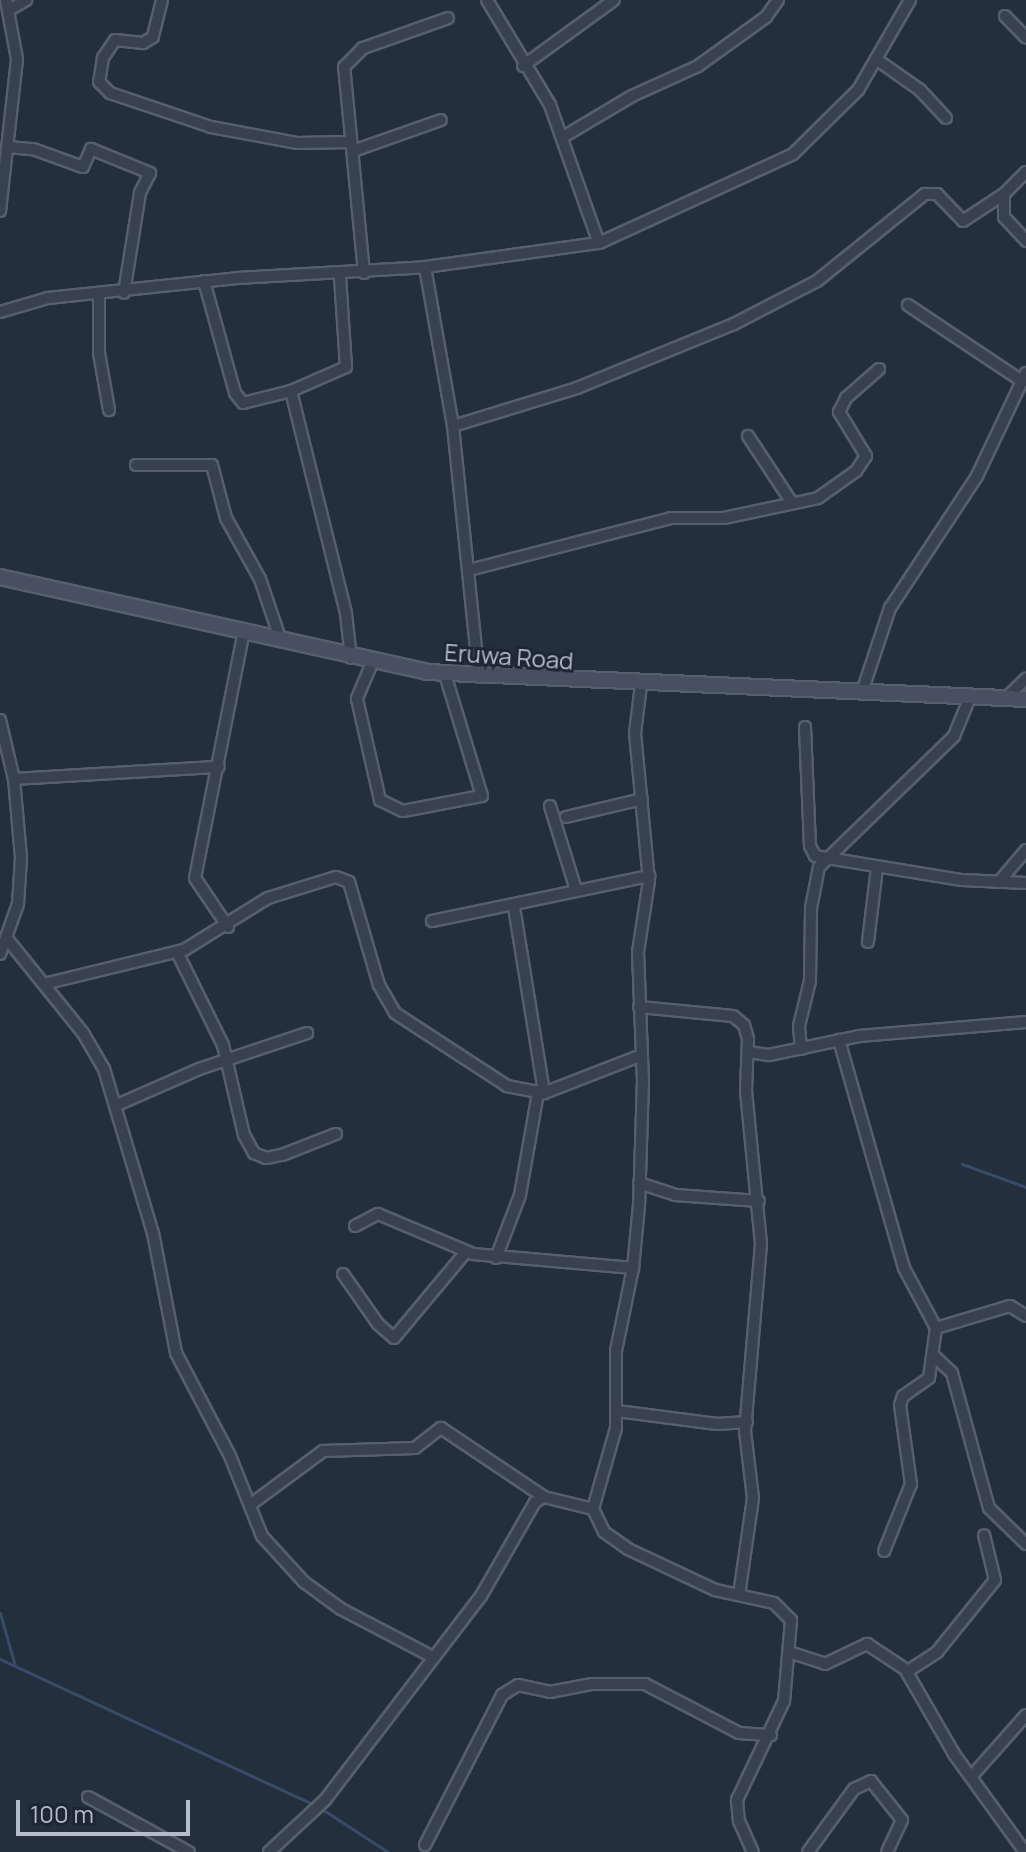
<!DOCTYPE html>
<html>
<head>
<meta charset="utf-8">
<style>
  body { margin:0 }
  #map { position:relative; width:1026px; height:1852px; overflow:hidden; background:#242f3e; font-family:Manrope,sans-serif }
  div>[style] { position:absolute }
  .stream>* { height:3px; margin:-1.5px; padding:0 1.5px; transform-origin:1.5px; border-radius:1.5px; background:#394c67 }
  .roads { filter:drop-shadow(2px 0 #565f6c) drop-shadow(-2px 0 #565f6c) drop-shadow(0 2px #565f6c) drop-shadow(0 -2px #565f6c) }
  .minor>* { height:10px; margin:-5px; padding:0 5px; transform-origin:5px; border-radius:5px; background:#38414e }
  .secondary>* { height:14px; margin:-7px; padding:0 7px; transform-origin:7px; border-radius:7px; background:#465061 }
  span { translate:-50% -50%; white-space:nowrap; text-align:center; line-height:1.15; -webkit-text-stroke:6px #1d2633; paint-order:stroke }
  .street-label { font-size:24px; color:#b4bcc9 }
  .scale { position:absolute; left:16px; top:1800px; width:174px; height:36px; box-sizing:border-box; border:4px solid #b4bcc9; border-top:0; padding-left:10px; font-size:24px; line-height:28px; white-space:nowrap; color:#b4bcc9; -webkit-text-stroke:6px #1d2633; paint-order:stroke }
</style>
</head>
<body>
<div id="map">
  <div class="stream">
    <i style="left:962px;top:1164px;width:68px;rotate:19.8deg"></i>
    <i style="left:0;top:1613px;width:55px;rotate:74.2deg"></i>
    <i style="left:0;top:1659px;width:349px;rotate:24.9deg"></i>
    <i style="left:322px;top:1809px;width:79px;rotate:33.1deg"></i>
  </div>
  <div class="roads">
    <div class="minor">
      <i style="left:162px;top:0;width:38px;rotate:104deg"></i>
      <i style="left:153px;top:37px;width:12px;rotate:149deg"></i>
      <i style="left:143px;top:43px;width:28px;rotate:-174deg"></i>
      <i style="left:115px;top:40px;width:22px;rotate:124deg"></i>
      <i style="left:103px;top:58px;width:24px;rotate:99deg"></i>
      <i style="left:99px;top:82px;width:16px;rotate:45deg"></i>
      <i style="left:110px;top:93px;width:107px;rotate:18.6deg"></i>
      <i style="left:211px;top:127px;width:87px;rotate:10.5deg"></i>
      <i style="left:297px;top:143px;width:54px;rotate:-1.1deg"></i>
      <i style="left:487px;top:0;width:122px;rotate:59deg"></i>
      <i style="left:550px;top:105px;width:146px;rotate:70.5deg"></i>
      <i style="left:9px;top:10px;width:20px;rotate:-30deg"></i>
      <i style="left:1005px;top:16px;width:30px;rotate:46deg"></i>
      <i style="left:876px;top:59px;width:54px;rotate:35.2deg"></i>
      <i style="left:920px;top:90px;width:38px;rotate:47deg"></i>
      <i style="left:523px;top:66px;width:112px;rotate:-36deg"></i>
      <i style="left:563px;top:137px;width:80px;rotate:-30.7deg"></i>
      <i style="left:632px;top:96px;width:72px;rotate:-24.4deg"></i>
      <i style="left:698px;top:66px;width:84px;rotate:-35.8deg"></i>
      <i style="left:766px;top:17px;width:21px;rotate:-55deg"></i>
      <i style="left:8px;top:147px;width:25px;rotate:5deg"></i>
      <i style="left:33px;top:149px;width:53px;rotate:19.8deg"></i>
      <i style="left:83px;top:167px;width:20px;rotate:-66deg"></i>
      <i style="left:91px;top:149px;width:64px;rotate:22.1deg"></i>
      <i style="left:150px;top:173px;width:22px;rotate:117deg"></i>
      <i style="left:140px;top:193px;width:101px;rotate:99.1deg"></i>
      <i style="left:353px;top:151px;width:93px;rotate:-19.4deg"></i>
      <i style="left:1004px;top:194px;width:23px;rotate:90deg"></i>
      <i style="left:1004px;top:217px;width:33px;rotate:47deg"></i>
      <i style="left:0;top:211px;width:153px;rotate:-83.6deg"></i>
      <i style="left:17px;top:59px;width:60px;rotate:-100.6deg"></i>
      <i style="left:425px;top:267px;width:161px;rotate:80deg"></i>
      <i style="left:453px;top:426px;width:252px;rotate:84.1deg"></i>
      <i style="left:364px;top:273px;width:207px;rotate:-95.5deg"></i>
      <i style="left:344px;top:67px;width:27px;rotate:-45deg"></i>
      <i style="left:363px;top:48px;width:90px;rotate:-19.4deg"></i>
      <i style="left:204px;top:281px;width:116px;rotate:74.5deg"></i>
      <i style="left:235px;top:393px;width:13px;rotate:51deg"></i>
      <i style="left:243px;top:403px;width:49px;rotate:-14deg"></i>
      <i style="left:291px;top:391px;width:60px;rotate:-23.6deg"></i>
      <i style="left:346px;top:367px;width:91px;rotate:-93.8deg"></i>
      <i style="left:99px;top:295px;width:58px;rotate:90deg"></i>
      <i style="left:99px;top:353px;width:58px;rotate:80deg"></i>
      <i style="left:908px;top:305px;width:137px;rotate:33.7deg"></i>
      <i style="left:0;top:312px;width:50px;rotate:-16.3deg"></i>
      <i style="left:48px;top:298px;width:190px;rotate:-6deg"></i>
      <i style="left:237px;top:278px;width:188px;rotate:-3.3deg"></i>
      <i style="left:425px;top:267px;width:176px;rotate:-7.9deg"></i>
      <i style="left:599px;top:243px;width:213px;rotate:-24.6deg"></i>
      <i style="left:793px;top:154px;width:91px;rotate:-44.6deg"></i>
      <i style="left:858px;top:90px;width:104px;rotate:-60deg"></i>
      <i style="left:291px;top:391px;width:230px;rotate:76.1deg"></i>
      <i style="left:346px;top:614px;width:44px;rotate:83.5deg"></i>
      <i style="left:453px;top:426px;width:130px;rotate:-17deg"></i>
      <i style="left:577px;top:388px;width:170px;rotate:-22.2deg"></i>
      <i style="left:734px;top:324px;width:93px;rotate:-27.4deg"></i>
      <i style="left:817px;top:281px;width:139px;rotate:-38.9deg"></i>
      <i style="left:925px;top:194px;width:12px"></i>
      <i style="left:937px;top:194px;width:37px;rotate:46deg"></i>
      <i style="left:963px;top:221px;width:49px;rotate:-33.4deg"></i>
      <i style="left:1004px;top:194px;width:31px;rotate:-45deg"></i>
      <i style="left:748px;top:436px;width:80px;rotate:56.7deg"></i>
      <i style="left:136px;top:465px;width:76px"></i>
      <i style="left:212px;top:465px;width:55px;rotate:75.2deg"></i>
      <i style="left:226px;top:518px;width:70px;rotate:60.9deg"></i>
      <i style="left:260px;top:579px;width:65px;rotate:71.3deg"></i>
      <i style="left:469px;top:570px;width:209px;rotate:-14.4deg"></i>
      <i style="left:671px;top:518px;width:53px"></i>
      <i style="left:724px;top:518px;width:96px;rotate:-12deg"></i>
      <i style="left:818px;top:498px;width:47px;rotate:-35.4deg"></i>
      <i style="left:856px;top:471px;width:18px;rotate:-56deg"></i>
      <i style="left:866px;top:456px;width:52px;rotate:-121.5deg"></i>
      <i style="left:839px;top:412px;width:16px;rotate:-63deg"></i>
      <i style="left:846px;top:398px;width:44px;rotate:-41.3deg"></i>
      <i style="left:372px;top:663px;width:39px;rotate:113deg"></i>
      <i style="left:357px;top:699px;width:104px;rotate:77.2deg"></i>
      <i style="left:380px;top:800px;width:25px;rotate:26deg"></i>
      <i style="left:403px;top:811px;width:80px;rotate:-10.8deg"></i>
      <i style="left:482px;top:796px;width:127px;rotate:-106.9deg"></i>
      <i style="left:641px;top:685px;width:48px;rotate:97.1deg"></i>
      <i style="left:635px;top:733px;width:149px;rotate:84.6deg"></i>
      <i style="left:649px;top:881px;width:72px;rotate:98.8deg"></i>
      <i style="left:638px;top:952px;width:128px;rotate:87.8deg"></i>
      <i style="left:643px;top:1080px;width:125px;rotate:91.8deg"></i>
      <i style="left:639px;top:1205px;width:63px;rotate:95.4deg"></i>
      <i style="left:633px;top:1268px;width:85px;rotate:101.6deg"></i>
      <i style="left:616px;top:1351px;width:77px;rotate:90deg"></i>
      <i style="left:616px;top:1428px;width:84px;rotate:105.9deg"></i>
      <i style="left:593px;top:1509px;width:25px;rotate:64deg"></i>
      <i style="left:604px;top:1532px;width:29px;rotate:35deg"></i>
      <i style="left:628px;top:1549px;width:96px;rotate:25.2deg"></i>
      <i style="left:715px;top:1590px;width:60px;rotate:12.4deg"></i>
      <i style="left:774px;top:1603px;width:24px;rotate:45deg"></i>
      <i style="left:791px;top:1620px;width:81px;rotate:94.9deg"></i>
      <i style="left:784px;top:1701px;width:110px;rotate:115.4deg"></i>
      <i style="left:737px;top:1800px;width:21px;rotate:85deg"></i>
      <i style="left:739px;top:1821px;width:34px;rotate:66deg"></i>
      <i style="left:862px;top:692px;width:89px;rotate:-71.6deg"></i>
      <i style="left:890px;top:608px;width:158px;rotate:-56.6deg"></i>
      <i style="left:977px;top:476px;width:114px;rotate:-64.6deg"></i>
      <i style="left:1006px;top:698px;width:28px;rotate:-44deg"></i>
      <i style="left:0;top:720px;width:61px;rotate:76.7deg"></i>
      <i style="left:14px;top:779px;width:79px;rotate:84.9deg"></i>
      <i style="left:21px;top:858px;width:46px;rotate:93.7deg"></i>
      <i style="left:18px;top:904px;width:53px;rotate:109.8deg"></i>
      <i style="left:805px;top:727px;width:119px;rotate:87.6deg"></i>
      <i style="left:810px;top:846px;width:11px;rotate:63deg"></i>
      <i style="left:815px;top:856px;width:149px;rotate:9.3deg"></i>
      <i style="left:962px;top:880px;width:64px;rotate:2.7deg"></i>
      <i style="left:14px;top:779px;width:205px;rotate:-3.4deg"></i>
      <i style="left:550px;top:806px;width:88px;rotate:72.8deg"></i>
      <i style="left:566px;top:817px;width:78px;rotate:-13.3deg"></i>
      <i style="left:999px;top:882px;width:42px;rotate:-49.8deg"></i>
      <i style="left:514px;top:907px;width:188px;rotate:80.8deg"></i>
      <i style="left:432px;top:921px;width:222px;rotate:-11.7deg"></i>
      <i style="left:228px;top:927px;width:59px;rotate:-124deg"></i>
      <i style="left:195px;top:878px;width:248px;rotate:-78.8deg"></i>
      <i style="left:8px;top:940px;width:119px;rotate:51.1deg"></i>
      <i style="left:83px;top:1033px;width:42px;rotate:59.7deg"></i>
      <i style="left:104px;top:1069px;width:171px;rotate:73.4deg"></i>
      <i style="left:153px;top:1233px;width:122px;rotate:79.1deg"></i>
      <i style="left:176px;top:1353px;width:116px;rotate:62.3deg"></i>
      <i style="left:230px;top:1456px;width:86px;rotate:68.2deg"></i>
      <i style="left:262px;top:1536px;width:62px;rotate:47.6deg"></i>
      <i style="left:304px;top:1582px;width:46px;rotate:36.1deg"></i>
      <i style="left:341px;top:1609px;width:104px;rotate:27.6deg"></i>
      <i style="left:868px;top:942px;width:75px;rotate:-83.1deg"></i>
      <i style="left:177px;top:952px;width:104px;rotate:63.7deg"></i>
      <i style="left:223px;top:1045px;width:92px;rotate:76.9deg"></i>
      <i style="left:244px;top:1135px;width:21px;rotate:61deg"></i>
      <i style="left:254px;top:1153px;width:13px;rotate:23deg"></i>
      <i style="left:266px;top:1158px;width:16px;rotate:-11deg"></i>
      <i style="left:282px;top:1155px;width:58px;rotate:-21.3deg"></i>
      <i style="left:44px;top:984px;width:144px;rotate:-13.7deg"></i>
      <i style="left:184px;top:950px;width:99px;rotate:-31.8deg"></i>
      <i style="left:268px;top:898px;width:71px;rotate:-17.2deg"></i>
      <i style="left:336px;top:877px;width:14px;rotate:21deg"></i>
      <i style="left:349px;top:882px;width:107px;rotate:73.8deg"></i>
      <i style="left:379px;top:985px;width:32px;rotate:60deg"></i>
      <i style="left:395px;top:1013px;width:134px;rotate:33.1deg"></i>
      <i style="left:507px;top:1086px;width:38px;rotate:11deg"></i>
      <i style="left:544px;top:1093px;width:105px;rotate:-21.2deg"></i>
      <i style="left:639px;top:1007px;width:94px;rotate:5.5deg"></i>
      <i style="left:733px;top:1016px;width:14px;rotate:39deg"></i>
      <i style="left:744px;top:1025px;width:15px;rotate:74deg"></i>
      <i style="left:748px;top:1039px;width:52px;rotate:92.2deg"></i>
      <i style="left:746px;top:1091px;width:154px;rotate:84.4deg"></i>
      <i style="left:761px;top:1244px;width:188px;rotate:94.9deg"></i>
      <i style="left:745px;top:1431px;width:67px;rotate:83.2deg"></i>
      <i style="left:753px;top:1498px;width:98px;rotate:98.2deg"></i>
      <i style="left:839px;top:1040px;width:237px;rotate:74.1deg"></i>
      <i style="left:904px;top:1268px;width:68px;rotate:61.9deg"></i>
      <i style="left:936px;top:1328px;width:50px;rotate:98deg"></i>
      <i style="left:929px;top:1378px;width:32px;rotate:145deg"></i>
      <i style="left:903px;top:1396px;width:9px;rotate:108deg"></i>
      <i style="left:900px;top:1405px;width:80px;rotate:82.1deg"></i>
      <i style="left:911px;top:1484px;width:72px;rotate:111.9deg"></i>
      <i style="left:801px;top:1049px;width:23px;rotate:-95deg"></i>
      <i style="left:799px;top:1026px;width:46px;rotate:-76.3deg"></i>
      <i style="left:810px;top:981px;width:73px;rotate:-89.2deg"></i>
      <i style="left:811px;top:908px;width:42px;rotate:-79deg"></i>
      <i style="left:819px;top:867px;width:188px;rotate:-44.1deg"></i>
      <i style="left:954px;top:736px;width:42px;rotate:-67.7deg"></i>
      <i style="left:749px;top:1052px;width:20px;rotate:9deg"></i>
      <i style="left:769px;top:1055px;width:92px;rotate:-11.9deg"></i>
      <i style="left:859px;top:1036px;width:168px;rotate:-4.8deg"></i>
      <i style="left:117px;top:1105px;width:90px;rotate:-23.7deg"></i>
      <i style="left:199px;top:1069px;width:114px;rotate:-18.4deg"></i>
      <i style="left:639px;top:1183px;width:38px;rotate:18deg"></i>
      <i style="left:675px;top:1195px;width:84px;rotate:4.1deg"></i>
      <i style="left:355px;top:1226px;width:26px;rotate:-28deg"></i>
      <i style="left:378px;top:1214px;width:103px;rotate:22.8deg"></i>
      <i style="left:473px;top:1254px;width:161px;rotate:5deg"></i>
      <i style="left:496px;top:1258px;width:67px;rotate:-69.1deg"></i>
      <i style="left:520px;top:1195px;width:104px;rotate:-80deg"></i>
      <i style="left:343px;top:1274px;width:61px;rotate:55deg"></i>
      <i style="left:378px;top:1324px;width:21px;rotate:41deg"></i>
      <i style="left:394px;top:1338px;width:112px;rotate:-50.1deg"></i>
      <i style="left:936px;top:1328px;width:77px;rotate:-16.6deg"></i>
      <i style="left:1010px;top:1306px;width:19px;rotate:32deg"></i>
      <i style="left:935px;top:1357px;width:23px;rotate:43deg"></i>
      <i style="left:952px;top:1373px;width:140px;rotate:74.7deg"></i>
      <i style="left:989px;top:1508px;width:52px;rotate:44.2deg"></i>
      <i style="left:617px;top:1411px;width:101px;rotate:7.4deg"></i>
      <i style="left:717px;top:1424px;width:30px;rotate:-4deg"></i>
      <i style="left:250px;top:1505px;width:91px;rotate:-36.5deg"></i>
      <i style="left:323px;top:1451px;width:92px;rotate:-1.9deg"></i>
      <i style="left:415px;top:1448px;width:33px;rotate:-38deg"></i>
      <i style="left:441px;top:1428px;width:124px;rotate:33.8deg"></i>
      <i style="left:792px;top:1653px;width:35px;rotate:18deg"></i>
      <i style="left:825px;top:1664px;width:47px;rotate:-25.5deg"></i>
      <i style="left:867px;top:1644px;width:45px;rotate:33.3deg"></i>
      <i style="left:905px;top:1669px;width:98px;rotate:60deg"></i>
      <i style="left:954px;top:1754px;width:121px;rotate:54.1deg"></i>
      <i style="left:908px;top:1671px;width:35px;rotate:-33deg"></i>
      <i style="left:937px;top:1652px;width:92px;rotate:-51.1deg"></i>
      <i style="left:995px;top:1580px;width:46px;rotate:-103.7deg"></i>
      <i style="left:971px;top:1777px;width:83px;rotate:-48.4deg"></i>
      <i style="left:88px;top:1797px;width:115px;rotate:28.6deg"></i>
      <i style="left:425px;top:1845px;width:169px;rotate:-62.8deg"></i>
      <i style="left:502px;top:1695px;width:19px;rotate:-32deg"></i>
      <i style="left:518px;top:1685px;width:33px;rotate:12deg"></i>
      <i style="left:550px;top:1692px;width:43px;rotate:-10.8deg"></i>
      <i style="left:592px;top:1684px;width:53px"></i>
      <i style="left:645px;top:1684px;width:106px;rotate:27.5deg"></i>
      <i style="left:739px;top:1733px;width:32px;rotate:4deg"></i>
      <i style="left:269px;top:1852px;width:76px;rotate:-42.9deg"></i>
      <i style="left:325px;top:1800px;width:257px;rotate:-52.6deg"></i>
      <i style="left:481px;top:1596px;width:108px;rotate:-60.1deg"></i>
      <i style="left:535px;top:1502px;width:10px;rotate:-29deg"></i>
      <i style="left:544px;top:1497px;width:50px;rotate:13.8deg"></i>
      <i style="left:808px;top:1852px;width:78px;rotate:-53.9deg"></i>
      <i style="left:854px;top:1789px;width:19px;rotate:-25deg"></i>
      <i style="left:871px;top:1781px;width:50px;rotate:51.5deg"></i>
      <i style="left:902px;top:1820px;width:35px;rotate:115deg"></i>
    </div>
    <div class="secondary">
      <i style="left:0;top:577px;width:437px;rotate:12.5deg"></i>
      <i style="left:427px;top:672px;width:600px;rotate:2.58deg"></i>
    </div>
  </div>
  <div class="street-label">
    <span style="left:509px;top:656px;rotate:4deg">Eruwa Road</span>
  </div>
  <div class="scale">100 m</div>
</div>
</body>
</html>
